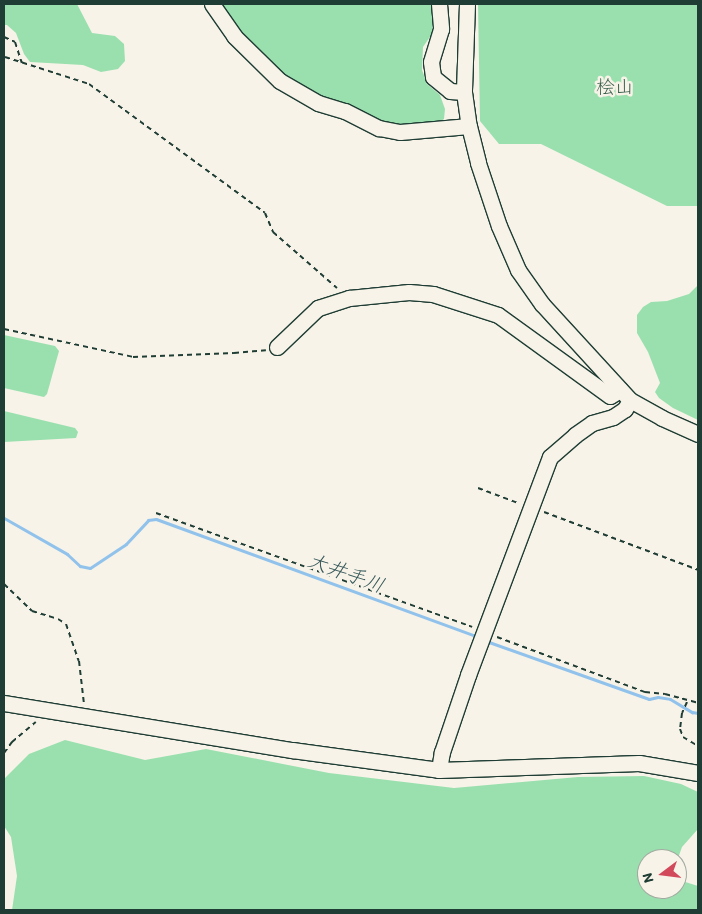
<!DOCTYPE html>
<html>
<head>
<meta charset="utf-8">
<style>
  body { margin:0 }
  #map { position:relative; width:702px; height:914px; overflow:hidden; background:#f7f3e8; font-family:Itim,"Klee One",sans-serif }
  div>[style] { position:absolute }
  .green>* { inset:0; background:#9ae0ae }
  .stream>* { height:3px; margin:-1.5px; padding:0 1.5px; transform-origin:1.5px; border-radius:1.5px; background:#91c2ec }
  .path>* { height:2px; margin-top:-1px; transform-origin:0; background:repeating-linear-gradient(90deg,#1f3d34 0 5px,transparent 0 9px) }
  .roads { filter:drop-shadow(1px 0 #1f3d34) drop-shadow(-1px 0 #1f3d34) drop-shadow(0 1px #1f3d34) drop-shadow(0 -1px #1f3d34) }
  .minor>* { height:15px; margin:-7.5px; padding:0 7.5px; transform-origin:7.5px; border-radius:7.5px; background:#f7f3e8 }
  span { translate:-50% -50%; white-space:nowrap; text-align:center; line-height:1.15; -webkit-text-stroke:5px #f7f3e8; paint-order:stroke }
  .park-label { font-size:19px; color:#385e4c }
  .water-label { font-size:20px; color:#365859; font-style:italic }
  .frame { position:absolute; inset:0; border:5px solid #1f3d34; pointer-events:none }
  .north { position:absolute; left:637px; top:849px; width:50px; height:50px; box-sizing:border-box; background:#f7f3e8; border:1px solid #a1aaa0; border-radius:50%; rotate:255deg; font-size:14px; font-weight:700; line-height:20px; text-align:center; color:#1f3d34 }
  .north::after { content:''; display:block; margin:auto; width:18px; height:22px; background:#d1495b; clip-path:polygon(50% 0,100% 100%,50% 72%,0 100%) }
</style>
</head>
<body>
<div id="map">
  <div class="green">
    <i style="clip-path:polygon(4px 4px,77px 4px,92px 33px,115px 36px,124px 44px,125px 61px,118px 69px,101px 72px,83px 65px,30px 62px,24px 54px,16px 33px,7px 25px,4px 25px)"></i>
    <i style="clip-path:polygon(216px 4px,432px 4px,434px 15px,432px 34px,423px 47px,422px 70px,427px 84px,440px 95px,445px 109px,444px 119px,436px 125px,396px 125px,378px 120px,322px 97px,285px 76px,228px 19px)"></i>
    <i style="clip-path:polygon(478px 4px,698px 4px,698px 206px,667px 206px,541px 144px,499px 144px,480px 121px)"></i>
    <i style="clip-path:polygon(698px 285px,698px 420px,673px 408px,659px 398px,655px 392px,660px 383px,648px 352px,637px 333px,637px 315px,643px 307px,651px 302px,667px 301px,689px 294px)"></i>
    <i style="clip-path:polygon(4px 335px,55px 346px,59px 351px,47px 394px,44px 397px,4px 388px)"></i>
    <i style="clip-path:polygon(4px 411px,75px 428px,78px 432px,76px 438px,4px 442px)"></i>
    <i style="clip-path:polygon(65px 740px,145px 760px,206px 749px,329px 773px,454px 788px,578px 777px,644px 776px,681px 784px,698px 792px,698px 829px,682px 847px,677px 861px,677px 859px,647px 859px,647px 889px,677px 889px,677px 869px,679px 880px,698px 886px,698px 910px,12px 910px,17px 876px,11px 837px,4px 826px,4px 779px,29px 754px)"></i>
  </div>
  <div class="stream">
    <i style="left:4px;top:518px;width:73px;rotate:29.7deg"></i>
    <i style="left:67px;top:554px;width:18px;rotate:43deg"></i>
    <i style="left:80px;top:566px;width:10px;rotate:11deg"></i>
    <i style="left:90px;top:568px;width:43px;rotate:-33.7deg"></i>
    <i style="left:126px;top:544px;width:33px;rotate:-47deg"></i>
    <i style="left:148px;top:520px;width:8px;rotate:-7deg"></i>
    <i style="left:156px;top:519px;width:343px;rotate:20.1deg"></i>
    <i style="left:486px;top:641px;width:173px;rotate:19.6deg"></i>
    <i style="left:649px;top:699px;width:9px;rotate:-13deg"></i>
    <i style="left:658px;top:697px;width:12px;rotate:9deg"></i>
    <i style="left:670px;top:699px;width:26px;rotate:31deg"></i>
    <i style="left:692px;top:712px;width:6px;rotate:9deg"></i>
  </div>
  <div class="path">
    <i style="left:4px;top:37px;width:12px;rotate:24deg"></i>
    <i style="left:15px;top:42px;width:22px;rotate:72deg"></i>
    <i style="left:5px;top:57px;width:88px;rotate:17.8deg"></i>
    <i style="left:89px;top:84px;width:218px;rotate:36.2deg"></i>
    <i style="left:265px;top:213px;width:21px;rotate:67deg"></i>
    <i style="left:273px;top:232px;width:85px;rotate:41.2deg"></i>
    <i style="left:4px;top:329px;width:132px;rotate:12.2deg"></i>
    <i style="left:133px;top:357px;width:101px;rotate:-2.3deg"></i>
    <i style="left:234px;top:353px;width:32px;rotate:-5deg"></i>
    <i style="left:478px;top:488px;width:43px;rotate:20.6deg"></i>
    <i style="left:544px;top:512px;width:165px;rotate:20.6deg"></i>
    <i style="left:156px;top:513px;width:336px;rotate:19.8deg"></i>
    <i style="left:4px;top:584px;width:39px;rotate:44deg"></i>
    <i style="left:32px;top:611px;width:27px;rotate:17deg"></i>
    <i style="left:58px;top:619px;width:9px;rotate:32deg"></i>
    <i style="left:66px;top:624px;width:39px;rotate:71deg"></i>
    <i style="left:79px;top:661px;width:43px;rotate:83.4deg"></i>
    <i style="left:497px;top:637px;width:158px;rotate:20.4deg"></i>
    <i style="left:645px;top:692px;width:20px;rotate:6deg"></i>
    <i style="left:665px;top:694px;width:34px;rotate:15deg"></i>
    <i style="left:687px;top:702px;width:12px;rotate:114deg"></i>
    <i style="left:682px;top:713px;width:16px;rotate:97deg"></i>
    <i style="left:680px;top:729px;width:9px;rotate:69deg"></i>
    <i style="left:683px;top:737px;width:17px;rotate:31deg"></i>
    <i style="left:4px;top:753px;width:14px;rotate:-54deg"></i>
    <i style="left:12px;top:742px;width:31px;rotate:-40deg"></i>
  </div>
  <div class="roads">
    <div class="minor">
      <i style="left:212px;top:4px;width:39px;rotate:55deg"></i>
      <i style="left:234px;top:36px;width:64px;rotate:44.4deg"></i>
      <i style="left:280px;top:81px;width:44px;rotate:30.1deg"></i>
      <i style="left:318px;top:103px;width:28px;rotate:17deg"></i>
      <i style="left:345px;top:111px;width:38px;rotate:27deg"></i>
      <i style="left:379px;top:128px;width:21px;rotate:11deg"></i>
      <i style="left:400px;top:132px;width:69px;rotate:-5deg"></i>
      <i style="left:439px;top:4px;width:25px;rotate:85deg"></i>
      <i style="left:441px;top:29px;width:34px;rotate:107deg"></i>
      <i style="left:431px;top:62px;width:15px;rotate:82deg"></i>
      <i style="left:433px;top:77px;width:22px;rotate:39deg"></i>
      <i style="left:450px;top:91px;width:14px;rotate:4deg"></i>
      <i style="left:467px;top:4px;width:88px;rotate:92deg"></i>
      <i style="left:464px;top:92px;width:34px;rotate:82deg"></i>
      <i style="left:469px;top:126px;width:38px;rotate:76deg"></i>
      <i style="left:478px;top:163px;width:66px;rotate:71.6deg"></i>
      <i style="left:499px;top:226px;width:48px;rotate:66.6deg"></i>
      <i style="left:518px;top:270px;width:42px;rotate:54.8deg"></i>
      <i style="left:542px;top:304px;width:130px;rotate:47.5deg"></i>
      <i style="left:630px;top:400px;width:37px;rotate:29deg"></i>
      <i style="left:662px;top:418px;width:39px;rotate:24deg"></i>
      <i style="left:277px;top:347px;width:57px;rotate:-43.6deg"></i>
      <i style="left:318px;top:308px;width:33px;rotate:-18deg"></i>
      <i style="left:349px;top:298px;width:60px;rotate:-5.7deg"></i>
      <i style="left:409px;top:292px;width:24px;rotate:5deg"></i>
      <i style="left:433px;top:294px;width:68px;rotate:17.9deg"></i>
      <i style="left:498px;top:315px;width:138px;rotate:35.9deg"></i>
      <i style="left:610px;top:396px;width:12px;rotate:-31deg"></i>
      <i style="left:4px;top:703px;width:292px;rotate:9.3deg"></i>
      <i style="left:292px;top:750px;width:148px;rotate:7.7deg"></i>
      <i style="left:439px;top:770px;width:200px;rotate:-2deg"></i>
      <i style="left:639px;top:763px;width:60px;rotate:9.6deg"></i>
      <i style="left:439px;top:770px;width:18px;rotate:-81deg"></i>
      <i style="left:442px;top:752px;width:81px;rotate:-71.3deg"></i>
      <i style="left:468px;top:675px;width:233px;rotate:-69.4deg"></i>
      <i style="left:550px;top:457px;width:33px;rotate:-41deg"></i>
      <i style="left:575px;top:435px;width:21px;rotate:-35deg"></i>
      <i style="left:592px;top:423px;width:22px;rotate:-16deg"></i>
      <i style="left:613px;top:417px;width:14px;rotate:-34deg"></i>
      <i style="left:625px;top:409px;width:10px;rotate:-61deg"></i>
    </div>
  </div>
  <div class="park-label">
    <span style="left:615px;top:87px">桧山</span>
  </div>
  <div class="water-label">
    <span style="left:346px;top:573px;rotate:20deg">大井手川</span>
  </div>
  <div class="frame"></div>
  <div class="north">N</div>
</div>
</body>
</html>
